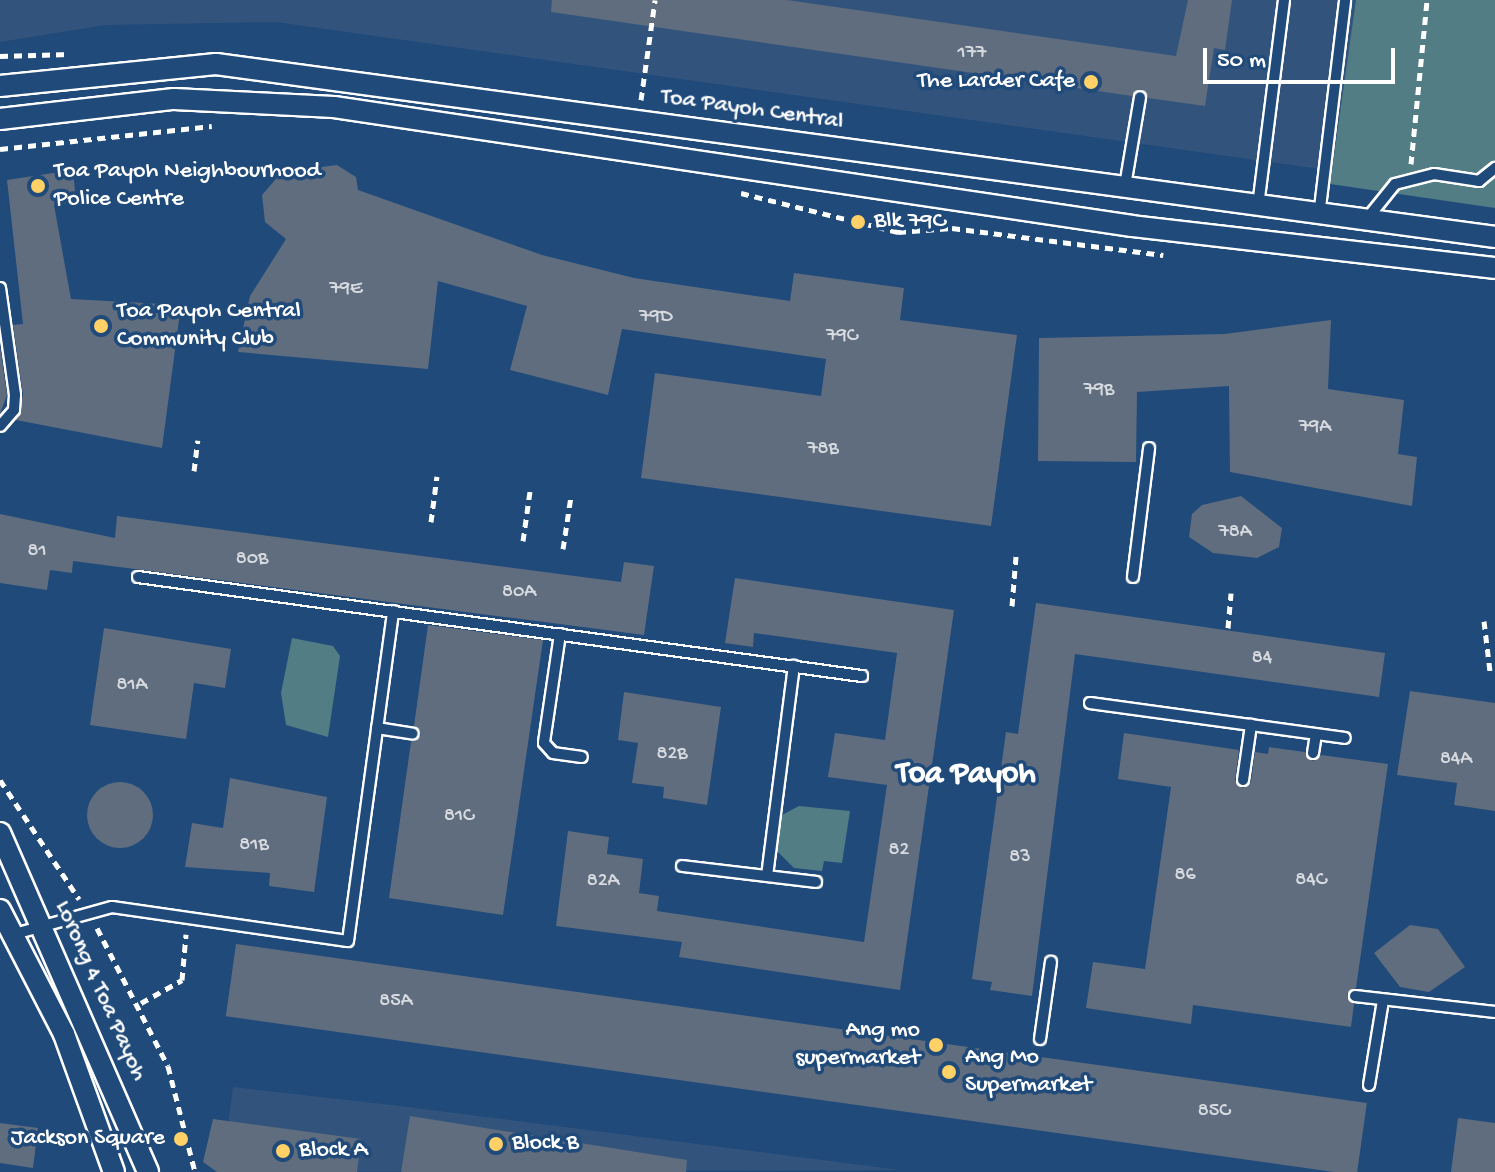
<!DOCTYPE html>
<html>
<head>
<meta charset="utf-8">
<style>
  body { margin:0 }
  #map { position:relative; width:1495px; height:1172px; overflow:hidden; background:#1f4a7a; font-family:"Gochi Hand",sans-serif }
  div>[style] { position:absolute }
  .built>* { inset:0; background:#32547c }
  .green>* { inset:0; background:#537d84 }
  .building>* { inset:0; background:#5f6d7f; transform-origin:0 0 }
  .round { border-radius:50% }
  .path>* { height:5px; margin-top:-2.5px; transform-origin:0; background:repeating-linear-gradient(90deg,#fff 0 8px,transparent 0 14px) }
  .roads { filter:drop-shadow(2px 0 #fff) drop-shadow(-2px 0 #fff) drop-shadow(0 2px #fff) drop-shadow(0 -2px #fff) }
  .service>* { height:10px; margin:-5px; padding:0 5px; transform-origin:5px; border-radius:5px; background:#1f4a7a }
  .minor>* { height:20px; margin:-10px; padding:0 10px; transform-origin:10px; border-radius:10px; background:#1f4a7a }
  .dots>* { width:22px; height:22px; translate:-50% -50%; box-sizing:border-box; border:4px solid #1f4a7a; border-radius:50% }
  span { translate:-50% -50%; white-space:nowrap; text-align:center; line-height:1.15; -webkit-text-stroke:7px #1f4a7a; paint-order:stroke }
  .number-label { font-size:20px; color:#d7dadf }
  .number-label span { -webkit-text-stroke-width:0 }
  .poi-label { font-size:24px; color:#fff }
  .right { translate:-100% -50%; text-align:right }
  .left { translate:0 -50%; text-align:left }
  .street-label { font-size:24px; color:#fff }
  .district-label { font-size:32px; color:#fff; font-weight:700 }
  .scale { position:absolute; left:1203px; top:48px; width:192px; height:36px; box-sizing:border-box; border:4px solid #fff; border-top:0; padding-left:10px; font-size:24px; line-height:28px; white-space:nowrap; color:#fff; -webkit-text-stroke:6px #1f4a7a; paint-order:stroke }
</style>
</head>
<body>
<div id="map">
  <div class="built">
    <i style="clip-path:polygon(0 0,1495px 0,1484px 192px,276px 22px,105px 25px,0 42px)"></i>
    <i style="clip-path:polygon(233px 1087px,400px 1106px,900px 1170px,222px 1172px)"></i>
  </div>
  <div class="green">
    <i style="clip-path:polygon(1356px 0,1495px 0,1495px 208px,1330px 184px)"></i>
    <i style="clip-path:polygon(292px 638px,333px 646px,340px 656px,328px 737px,286px 725px,281px 693px)"></i>
    <i style="clip-path:polygon(799px 806px,850px 811px,842px 863px,824px 861px,822px 871px,794px 868px,776px 850px,780px 816px)"></i>
  </div>
  <div class="building">
    <i style="clip-path:polygon(552px 0,787px 0,1176px 56px,1188px 0,1232px 0,1225px 50px,1214px 48px,1205px 106px,1148px 98px,1141px 89px,1132px 96px,551px 12px)"></i>
    <i style="clip-path:polygon(337px 165px,356px 177px,358px 190px,542px 255px,634px 278px,790px 301px,794px 273px,904px 288px,900px 320px,1017px 335px,991px 526px,641px 478px,655px 373px,821px 396px,826px 359px,622px 329px,608px 395px,510px 370px,527px 306px,438px 281px,428px 369px,238px 352px,250px 296px,286px 239px,265px 222px,262px 195px,282px 172px)"></i>
    <i style="clip-path:polygon(73px 170px,76px 202px,54px 205px,71px 299px,181px 305px,162px 448px,16px 420px,23px 395px,13px 325px,23px 324px,7px 180px)"></i>
    <i style="clip-path:polygon(1331px 320px,1328px 389px,1404px 400px,1398px 454px,1417px 457px,1412px 506px,1230px 472px,1229px 386px,1137px 392px,1136px 462px,1038px 461px,1039px 338px,1225px 334px)"></i>
    <i style="clip-path:polygon(0 346px,7px 395px,0 414px)"></i>
    <i style="clip-path:polygon(1241px 496px,1282px 528px,1279px 547px,1257px 558px,1213px 553px,1189px 537px,1192px 514px,1202px 505px)"></i>
    <i style="clip-path:polygon(0 514px,115px 538px,117px 516px,621px 582px,624px 562px,654px 566px,644px 635px,73px 561px,72px 573px,50px 570px,47px 590px,0 583px)"></i>
    <i style="clip-path:polygon(735px 578px,954px 610px,900px 990px,679px 957px,682px 942px,556px 926px,568px 831px,609px 837px,607px 854px,643px 859px,639px 893px,659px 896px,657px 911px,864px 942px,887px 785px,828px 777px,835px 733px,885px 740px,897px 653px,754px 633px,753px 647px,725px 643px)"></i>
    <i style="clip-path:polygon(1036px 603px,1385px 653px,1379px 697px,1075px 654px,1032px 996px,990px 990px,992px 982px,972px 979px,1006px 732px,1018px 734px)"></i>
    <i style="clip-path:polygon(428px 625px,543px 640px,503px 915px,389px 898px,411px 742px,421px 735px,414px 726px)"></i>
    <i style="clip-path:polygon(104px 628px,231px 649px,225px 688px,194px 683px,186px 739px,90px 725px)"></i>
    <i style="clip-path:polygon(1410px 691px,1495px 703px,1495px 811px,1454px 805px,1457px 783px,1397px 775px)"></i>
    <i style="clip-path:polygon(624px 692px,721px 707px,707px 805px,663px 798px,664px 787px,632px 783px,638px 743px,618px 740px)"></i>
    <i style="clip-path:polygon(1124px 733px,1239px 750px,1235px 780px,1243px 788px,1251px 782px,1255px 752px,1268px 754px,1269px 747px,1305px 752px,1313px 761px,1321px 755px,1388px 764px,1356px 988px,1347px 994px,1354px 1004px,1351px 1027px,1193px 1005px,1191px 1024px,1086px 1008px,1093px 962px,1145px 969px,1171px 787px,1118px 779px)"></i>
    <i style="clip-path:polygon(230px 778px,327px 797px,314px 892px,269px 886px,270px 873px,185px 867px,192px 823px,223px 828px)"></i>
    <i class="round" style="left:87px;top:782px;width:66px;height:66px"></i>
    <i style="clip-path:polygon(1410px 925px,1438px 929px,1465px 967px,1429px 992px,1400px 987px,1374px 953px)"></i>
    <i style="left:236px;top:944px;width:1142px;height:73px;rotate:8deg"></i>
    <i style="clip-path:polygon(410px 1116px,687px 1160px,686px 1172px,401px 1172px)"></i>
    <i style="clip-path:polygon(1458px 1118px,1495px 1123px,1495px 1172px,1451px 1172px)"></i>
    <i style="clip-path:polygon(213px 1119px,361px 1139px,357px 1172px,217px 1172px,203px 1162px)"></i>
    <i style="clip-path:polygon(0 1123px,38px 1128px,33px 1168px,0 1163px)"></i>
  </div>
  <div class="path">
    <i style="left:0;top:56px;width:70px;rotate:-1.6deg"></i>
    <i style="left:641px;top:100px;width:101px;rotate:-82deg"></i>
    <i style="left:0;top:149px;width:213px;rotate:-6.2deg"></i>
    <i style="left:1411px;top:164px;width:165px;rotate:-84.4deg"></i>
    <i style="left:741px;top:193px;width:162px;rotate:14deg"></i>
    <i style="left:898px;top:232px;width:54px;rotate:-4.2deg"></i>
    <i style="left:952px;top:228px;width:213px;rotate:7.3deg"></i>
    <i style="left:194px;top:471px;width:31px;rotate:-83deg"></i>
    <i style="left:431px;top:522px;width:46px;rotate:-82.6deg"></i>
    <i style="left:523px;top:541px;width:50px;rotate:-82deg"></i>
    <i style="left:563px;top:549px;width:54px;rotate:-81.4deg"></i>
    <i style="left:1012px;top:606px;width:50px;rotate:-85.4deg"></i>
    <i style="left:1484px;top:621px;width:50px;rotate:83.2deg"></i>
    <i style="left:1228px;top:628px;width:35px;rotate:-85deg"></i>
    <i style="left:0;top:780px;width:143px;rotate:56.4deg"></i>
    <i style="left:97px;top:928px;width:155px;rotate:62.8deg"></i>
    <i style="left:168px;top:1066px;width:109px;rotate:75.7deg"></i>
    <i style="left:141px;top:1003px;width:47px;rotate:-29.3deg"></i>
    <i style="left:182px;top:980px;width:46px;rotate:-85deg"></i>
  </div>
  <div class="roads">
    <div class="service">
      <i style="left:1125px;top:186px;width:90px;rotate:-80.4deg"></i>
      <i style="left:1258px;top:206px;width:208px;rotate:-82.8deg"></i>
      <i style="left:1319px;top:216px;width:218px;rotate:-83.1deg"></i>
      <i style="left:1366px;top:220px;width:46px;rotate:-51.1deg"></i>
      <i style="left:1395px;top:184px;width:40px;rotate:-14.4deg"></i>
      <i style="left:1434px;top:174px;width:46px;rotate:8.8deg"></i>
      <i style="left:1479px;top:181px;width:21px;rotate:-39deg"></i>
      <i style="left:0;top:288px;width:108px;rotate:82deg"></i>
      <i style="left:15px;top:395px;width:15px;rotate:94deg"></i>
      <i style="left:14px;top:410px;width:21px;rotate:131deg"></i>
      <i style="left:138px;top:577px;width:731px;rotate:7.79deg"></i>
      <i style="left:1133px;top:577px;width:130px;rotate:-82.9deg"></i>
      <i style="left:560px;top:634px;width:110px;rotate:98.4deg"></i>
      <i style="left:544px;top:743px;width:13px;rotate:48deg"></i>
      <i style="left:553px;top:753px;width:29px;rotate:8deg"></i>
      <i style="left:1090px;top:703px;width:257px;rotate:7.8deg"></i>
      <i style="left:377px;top:728px;width:36px;rotate:9deg"></i>
      <i style="left:1313px;top:753px;width:19px;rotate:-81deg"></i>
      <i style="left:1243px;top:780px;width:56px;rotate:-81.7deg"></i>
      <i style="left:682px;top:866px;width:135px;rotate:6.8deg"></i>
      <i style="left:767px;top:876px;width:212px;rotate:-82.7deg"></i>
      <i style="left:11px;top:935px;width:105px;rotate:-15.5deg"></i>
      <i style="left:112px;top:907px;width:238px;rotate:8.2deg"></i>
      <i style="left:348px;top:941px;width:333px;rotate:-82.2deg"></i>
      <i style="left:1355px;top:996px;width:141px;rotate:6.5deg"></i>
      <i style="left:1040px;top:1039px;width:78px;rotate:-81.9deg"></i>
      <i style="left:1369px;top:1085px;width:86px;rotate:-80.6deg"></i>
    </div>
    <div class="minor">
      <i style="left:0;top:86px;width:217px;rotate:-5.8deg"></i>
      <i style="left:216px;top:64px;width:1291px;rotate:7.7deg"></i>
      <i style="left:0;top:119px;width:175px;rotate:-6.6deg"></i>
      <i style="left:174px;top:99px;width:160px;rotate:2.9deg"></i>
      <i style="left:334px;top:107px;width:807px;rotate:8.48deg"></i>
      <i style="left:1132px;top:226px;width:365px;rotate:6.6deg"></i>
      <i style="left:0;top:833px;width:370px;rotate:66.4deg"></i>
      <i style="left:0;top:910px;width:140px;rotate:62.7deg"></i>
      <i style="left:64px;top:1034px;width:147px;rotate:70.1deg"></i>
    </div>
  </div>
  <div class="dots">
    <i style="left:1091px;top:82px;background:#ffd166"></i>
    <i style="left:38px;top:186px;background:#ffd166"></i>
    <i style="left:858px;top:222px;background:#ffd166"></i>
    <i style="left:101px;top:326px;background:#ffd166"></i>
    <i style="left:936px;top:1045px;background:#ffd166"></i>
    <i style="left:949px;top:1072px;background:#ffd166"></i>
    <i style="left:181px;top:1139px;background:#ffd166"></i>
    <i style="left:496px;top:1144px;background:#ffd166"></i>
    <i style="left:283px;top:1151px;background:#ffd166"></i>
  </div>
  <div class="number-label">
    <span style="left:972px;top:53px">177</span>
    <span style="left:346px;top:289px">79E</span>
    <span style="left:656px;top:317px">79D</span>
    <span style="left:842px;top:336px">79C</span>
    <span style="left:1099px;top:390px">79B</span>
    <span style="left:1315px;top:427px">79A</span>
    <span style="left:823px;top:449px">78B</span>
    <span style="left:1235px;top:532px">78A</span>
    <span style="left:37px;top:551px">81</span>
    <span style="left:252px;top:559px">80B</span>
    <span style="left:519px;top:592px">80A</span>
    <span style="left:1262px;top:658px">84</span>
    <span style="left:132px;top:685px">81A</span>
    <span style="left:672px;top:754px">82B</span>
    <span style="left:1456px;top:759px">84A</span>
    <span style="left:459px;top:816px">81C</span>
    <span style="left:254px;top:845px">81B</span>
    <span style="left:899px;top:850px">82</span>
    <span style="left:1020px;top:857px">83</span>
    <span style="left:1185px;top:875px">86</span>
    <span style="left:1311px;top:880px">84C</span>
    <span style="left:603px;top:881px">82A</span>
    <span style="left:396px;top:1001px">85A</span>
    <span style="left:1214px;top:1111px">85C</span>
  </div>
  <div class="poi-label">
    <span class="right" style="left:1075px;top:82px">The Larder Cafe</span>
    <span class="left" style="left:54px;top:186px">Toa Payoh Neighbourhood<br>Police Centre</span>
    <span class="left" style="left:874px;top:222px">Blk 79C</span>
    <span class="left" style="left:117px;top:326px">Toa Payoh Central<br>Community Club</span>
    <span class="right" style="left:920px;top:1045px">Ang mo<br>supermarket</span>
    <span class="left" style="left:965px;top:1072px">Ang Mo<br>Supermarket</span>
    <span class="right" style="left:165px;top:1139px">Jackson Square</span>
    <span class="left" style="left:512px;top:1144px">Block B</span>
    <span class="left" style="left:299px;top:1151px">Block A</span>
  </div>
  <div class="street-label">
    <span style="left:752px;top:110px;rotate:8deg">Toa Payoh Central</span>
    <span style="left:100px;top:991px;rotate:66deg">Lorong 4 Toa Payoh</span>
  </div>
  <div class="district-label">
    <span style="left:966px;top:775px">Toa Payoh</span>
  </div>
  <div class="scale">50 m</div>
</div>
</body>
</html>
